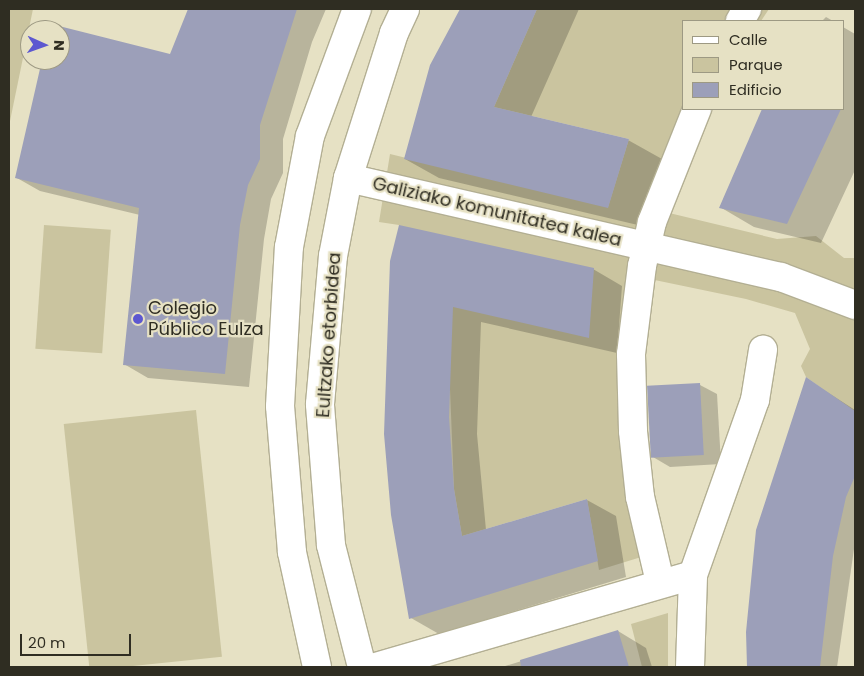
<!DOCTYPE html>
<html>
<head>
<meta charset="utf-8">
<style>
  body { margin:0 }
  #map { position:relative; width:864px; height:676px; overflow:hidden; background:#e6e1c4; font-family:Poppins,sans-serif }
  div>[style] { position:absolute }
  .green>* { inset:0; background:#cac49f; transform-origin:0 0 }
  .shadow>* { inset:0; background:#0003 }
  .building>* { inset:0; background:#9c9fb9; transform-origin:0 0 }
  .roads { filter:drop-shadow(1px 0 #b3af93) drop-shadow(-1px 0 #b3af93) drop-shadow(0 1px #b3af93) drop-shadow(0 -1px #b3af93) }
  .minor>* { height:28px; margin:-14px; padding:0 14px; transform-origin:14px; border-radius:14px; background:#fff }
  .dots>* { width:14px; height:14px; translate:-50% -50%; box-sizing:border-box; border:2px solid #e6e1c4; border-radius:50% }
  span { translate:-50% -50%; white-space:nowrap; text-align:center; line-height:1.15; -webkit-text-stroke:4.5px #e6e1c4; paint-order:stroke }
  .street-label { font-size:18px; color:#2f2d22 }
  .poi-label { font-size:18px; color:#2f2d22 }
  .left { translate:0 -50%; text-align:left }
  .frame { position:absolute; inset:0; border:10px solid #2f2d22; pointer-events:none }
  .legend { position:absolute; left:682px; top:20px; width:162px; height:90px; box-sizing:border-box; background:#e6e1c4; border:1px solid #9d9983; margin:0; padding:6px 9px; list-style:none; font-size:15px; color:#2f2d22 }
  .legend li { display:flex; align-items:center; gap:10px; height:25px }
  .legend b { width:25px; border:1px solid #9d9983 }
  .north { position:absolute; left:20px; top:20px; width:50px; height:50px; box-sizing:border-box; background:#e6e1c4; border:1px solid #9d9983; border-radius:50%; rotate:92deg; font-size:14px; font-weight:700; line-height:20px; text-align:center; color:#2f2d22 }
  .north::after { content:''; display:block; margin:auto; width:18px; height:22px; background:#5d58d0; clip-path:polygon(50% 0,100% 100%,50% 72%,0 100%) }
  .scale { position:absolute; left:20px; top:634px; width:111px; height:22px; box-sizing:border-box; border:2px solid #2f2d22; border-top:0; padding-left:6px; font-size:15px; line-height:18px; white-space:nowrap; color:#2f2d22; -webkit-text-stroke:4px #e6e1c4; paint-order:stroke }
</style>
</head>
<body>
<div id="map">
  <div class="green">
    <i style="clip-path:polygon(9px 9px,33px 9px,9px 126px)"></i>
    <i style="clip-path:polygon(537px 9px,769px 9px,761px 21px,683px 21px,683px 109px,711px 109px,665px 212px,777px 239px,816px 236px,844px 258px,855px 258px,855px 412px,806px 377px,801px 366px,810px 349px,795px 313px,746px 299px,645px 278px,633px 387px,651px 554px,599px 570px,587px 499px,462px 536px,454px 489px,449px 364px,399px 225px,379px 222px,390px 154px,608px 207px,629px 139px,494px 107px)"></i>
    <i style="left:44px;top:225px;width:67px;height:124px;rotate:4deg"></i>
    <i style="left:196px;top:410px;width:248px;height:133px;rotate:84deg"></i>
    <i style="clip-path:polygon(668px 613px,668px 667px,642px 667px,631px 624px)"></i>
  </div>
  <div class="shadow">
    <i style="clip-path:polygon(189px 9px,326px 9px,312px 42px,283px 139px,283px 173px,271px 199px,264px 239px,249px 387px,148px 378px,124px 364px,140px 215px,40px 191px,17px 178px,44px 60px,60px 60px,60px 30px,51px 30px,52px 26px,171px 55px)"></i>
    <i style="clip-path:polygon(462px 9px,579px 9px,531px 117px,628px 140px,662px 159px,642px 226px,439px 178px,405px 159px,431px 66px)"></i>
    <i style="clip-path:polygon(826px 17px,833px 21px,822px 21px)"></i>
    <i style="clip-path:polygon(843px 27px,855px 34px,855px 170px,821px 243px,754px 227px,720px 207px,763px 109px,843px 109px)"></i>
    <i style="clip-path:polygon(391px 262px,593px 269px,622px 286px,617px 353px,481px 322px,477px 434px,486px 530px,587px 500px,616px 516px,626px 577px,439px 634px,411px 618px)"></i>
    <i style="clip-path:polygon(807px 379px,855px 410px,855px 542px,837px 667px,749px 667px,747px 632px)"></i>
    <i style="clip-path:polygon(700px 385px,717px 394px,721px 464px,670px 467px,653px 457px,649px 387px)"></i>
    <i style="clip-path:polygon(618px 631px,646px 648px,652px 667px,502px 667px)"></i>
  </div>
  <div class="building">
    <i style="clip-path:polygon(188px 9px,297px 9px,260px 125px,260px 159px,248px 185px,240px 225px,225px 374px,123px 365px,139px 208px,15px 178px,42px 60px,60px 60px,60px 30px,49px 30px,51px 24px,170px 54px)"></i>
    <i style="clip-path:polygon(460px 9px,537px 9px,494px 107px,629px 139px,608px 208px,404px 159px,430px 65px)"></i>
    <i style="clip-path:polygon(762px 109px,841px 109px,787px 224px,719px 208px)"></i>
    <i style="clip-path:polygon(399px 225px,594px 268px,589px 338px,453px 307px,449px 417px,454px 489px,462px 536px,587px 499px,598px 561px,409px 619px,391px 515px,384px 434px,390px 261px)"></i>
    <i style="clip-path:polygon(806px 377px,855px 411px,855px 476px,846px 497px,833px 556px,820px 667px,747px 667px,746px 632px,756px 530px)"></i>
    <i style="left:700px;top:383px;width:72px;height:53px;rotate:87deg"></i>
    <i style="clip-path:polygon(618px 630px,629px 667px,521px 667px,520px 660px)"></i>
  </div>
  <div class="roads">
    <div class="minor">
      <i style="left:740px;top:21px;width:14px;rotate:-60deg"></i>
      <i style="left:348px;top:178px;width:444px;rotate:12.9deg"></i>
      <i style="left:781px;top:277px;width:79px;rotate:20.7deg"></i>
      <i style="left:660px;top:582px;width:87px;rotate:-103.2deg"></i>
      <i style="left:640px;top:497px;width:66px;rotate:-96.1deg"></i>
      <i style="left:633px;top:431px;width:77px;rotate:-91.5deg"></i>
      <i style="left:631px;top:354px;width:89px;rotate:-82.9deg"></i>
      <i style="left:642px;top:266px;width:45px;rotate:-77.2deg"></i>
      <i style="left:652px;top:222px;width:122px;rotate:-68.3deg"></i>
      <i style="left:317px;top:667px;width:118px;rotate:-102.3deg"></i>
      <i style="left:292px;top:552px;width:146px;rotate:-94.7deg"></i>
      <i style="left:280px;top:406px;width:159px;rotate:-86.8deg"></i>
      <i style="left:289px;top:247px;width:113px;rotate:-79.3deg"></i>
      <i style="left:310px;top:136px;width:135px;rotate:-69.7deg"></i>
      <i style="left:362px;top:667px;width:126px;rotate:-104.3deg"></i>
      <i style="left:331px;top:545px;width:141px;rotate:-94.5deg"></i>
      <i style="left:320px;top:404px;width:149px;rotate:-85deg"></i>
      <i style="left:333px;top:256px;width:79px;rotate:-79.1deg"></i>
      <i style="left:348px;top:178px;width:152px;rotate:-72.4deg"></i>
      <i style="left:394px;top:33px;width:26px;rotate:-65deg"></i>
      <i style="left:376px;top:667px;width:330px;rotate:-16.2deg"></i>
      <i style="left:690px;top:667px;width:92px;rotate:-88.1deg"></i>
      <i style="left:693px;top:575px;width:186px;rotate:-70.5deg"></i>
      <i style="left:755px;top:400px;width:51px;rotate:-80.9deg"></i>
    </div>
  </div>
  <div class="dots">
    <i style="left:138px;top:319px;background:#5d58d0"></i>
  </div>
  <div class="street-label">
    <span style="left:497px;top:212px;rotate:13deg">Galiziako komunitatea kalea</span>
    <span style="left:329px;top:335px;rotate:-86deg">Eultzako etorbidea</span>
  </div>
  <div class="poi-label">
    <span class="left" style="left:148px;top:319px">Colegio<br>Público Eulza</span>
  </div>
  <div class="frame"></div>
  <ul class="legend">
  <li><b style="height:6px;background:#fff"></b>Calle</li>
  <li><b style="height:14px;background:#cac49f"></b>Parque</li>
  <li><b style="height:14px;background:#9c9fb9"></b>Edificio</li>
  </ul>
  <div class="north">N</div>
  <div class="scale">20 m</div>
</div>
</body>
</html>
